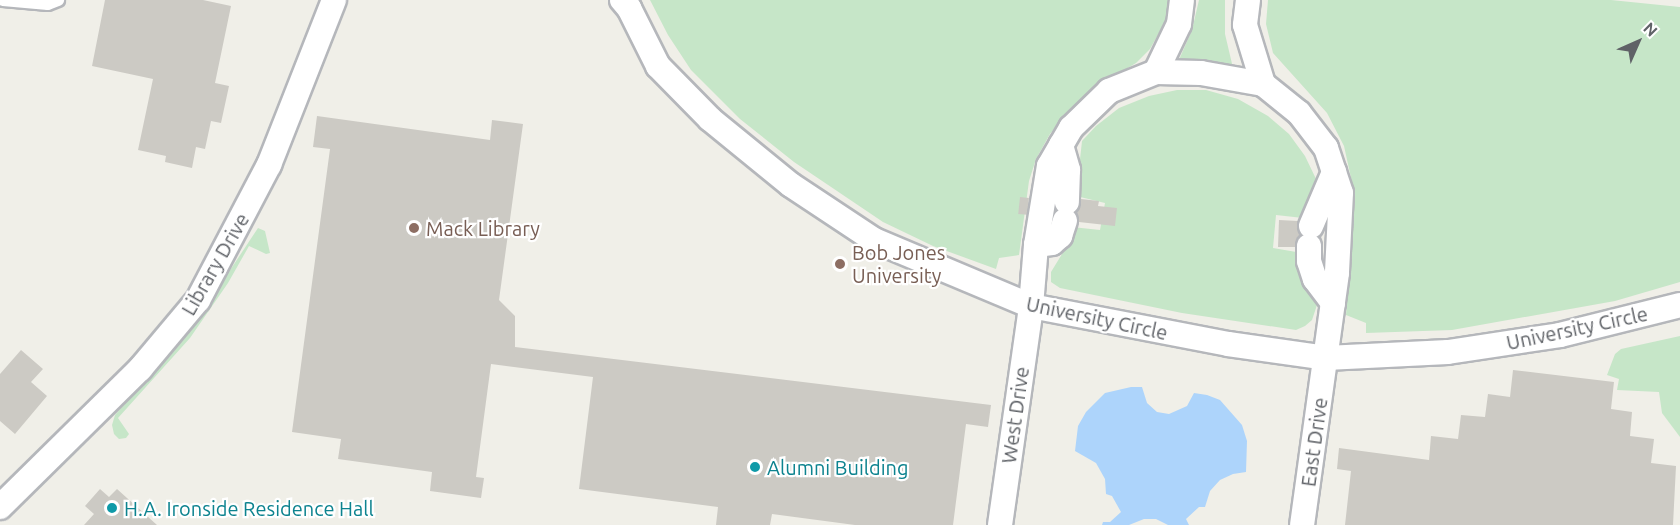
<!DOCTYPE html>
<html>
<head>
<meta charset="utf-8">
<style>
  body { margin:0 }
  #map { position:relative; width:1680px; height:525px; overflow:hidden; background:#f0efe8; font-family:Ubuntu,sans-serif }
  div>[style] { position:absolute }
  .green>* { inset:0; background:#c6e6c8 }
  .water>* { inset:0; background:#add4fb }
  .building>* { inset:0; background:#cccac4; transform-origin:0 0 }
  .roads { filter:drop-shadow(2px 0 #b5b7bb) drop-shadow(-2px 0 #b5b7bb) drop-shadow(0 2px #b5b7bb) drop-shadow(0 -2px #b5b7bb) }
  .service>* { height:12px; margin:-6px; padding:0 6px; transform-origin:6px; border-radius:6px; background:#fff }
  .minor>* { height:24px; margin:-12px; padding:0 12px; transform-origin:12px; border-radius:12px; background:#fff }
  .dots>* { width:16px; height:16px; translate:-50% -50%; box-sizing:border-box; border:3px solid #fff; border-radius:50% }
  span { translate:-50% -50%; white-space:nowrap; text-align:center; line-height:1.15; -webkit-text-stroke:4.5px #fff; paint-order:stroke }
  .education-label { font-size:20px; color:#785e54 }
  .left { translate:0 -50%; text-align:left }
  .street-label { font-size:20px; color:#5f6267 }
  .culture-label { font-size:20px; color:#0d838f }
  .north { position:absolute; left:1608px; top:12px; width:60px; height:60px; -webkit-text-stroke:4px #fff; paint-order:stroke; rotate:45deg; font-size:16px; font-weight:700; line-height:24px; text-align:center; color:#5f6267 }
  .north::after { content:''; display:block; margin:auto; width:21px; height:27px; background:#5f6267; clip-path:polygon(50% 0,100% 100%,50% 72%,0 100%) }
</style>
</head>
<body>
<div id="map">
  <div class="green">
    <i style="clip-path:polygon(650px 0,1171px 0,1166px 20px,1150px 49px,1136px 63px,1093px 89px,1070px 109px,1050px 134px,1036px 159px,1029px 181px,1019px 255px,999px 258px,996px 269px,933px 246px,883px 222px,794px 162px,740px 119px,691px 70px,668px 35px)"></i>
    <i style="clip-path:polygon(1199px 0,1225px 0,1225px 34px,1233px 68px,1178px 62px,1192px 30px)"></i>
    <i style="clip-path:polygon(1268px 0,1611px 0,1680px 7px,1680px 282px,1615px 301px,1452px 330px,1366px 333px,1366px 323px,1346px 315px,1355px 196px,1344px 146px,1327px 113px,1273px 53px,1266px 24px)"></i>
    <i style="clip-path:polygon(1177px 90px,1206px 90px,1238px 99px,1268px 116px,1289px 134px,1305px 156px,1317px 181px,1303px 218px,1276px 215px,1273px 248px,1302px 253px,1311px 293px,1317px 305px,1312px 320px,1305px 326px,1296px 330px,1182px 313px,1060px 288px,1051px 282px,1051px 272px,1070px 241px,1072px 227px,1100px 230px,1105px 203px,1076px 196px,1082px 141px,1096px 126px,1119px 108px,1149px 96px)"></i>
    <i style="clip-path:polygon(258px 228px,265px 231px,270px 253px,266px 254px,249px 246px,228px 283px,190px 338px,118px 418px,129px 434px,126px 438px,119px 439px,114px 434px,112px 425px,115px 415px,191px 329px)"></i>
    <i style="clip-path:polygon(1680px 336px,1680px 437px,1662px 413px,1659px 392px,1617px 390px,1619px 379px,1607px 375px,1615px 354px,1621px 349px)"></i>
  </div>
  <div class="water">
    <i style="clip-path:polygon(1131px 387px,1142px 387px,1147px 403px,1157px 412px,1169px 414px,1187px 406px,1194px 393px,1207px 395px,1220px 400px,1242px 425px,1247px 441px,1246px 472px,1233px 474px,1220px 480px,1210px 491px,1205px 507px,1199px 507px,1186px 519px,1189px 525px,1168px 525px,1156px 519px,1144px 519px,1129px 525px,1102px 525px,1103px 522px,1110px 522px,1121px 512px,1112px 496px,1106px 494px,1105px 479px,1096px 463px,1075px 451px,1078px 426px,1086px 412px,1105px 393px)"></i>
  </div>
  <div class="building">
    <i style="clip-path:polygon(105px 0,203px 0,231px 6px,215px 83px,229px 86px,221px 123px,211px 121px,205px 149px,196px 147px,192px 168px,165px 162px,166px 156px,138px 150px,153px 79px,92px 66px)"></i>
    <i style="clip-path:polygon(317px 116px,490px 140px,492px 120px,523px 124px,499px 300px,515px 316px,515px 347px,991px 405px,988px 427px,966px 424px,953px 525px,855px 525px,772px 514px,770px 525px,716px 525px,718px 507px,579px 489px,593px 377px,491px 364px,476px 477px,484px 478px,481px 498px,430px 491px,432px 472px,338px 459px,341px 439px,292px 432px,330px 149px,313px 147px)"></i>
    <i style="left:1020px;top:197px;width:9px;height:17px;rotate:6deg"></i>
    <i style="clip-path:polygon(1081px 199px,1099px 201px,1098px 206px,1117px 208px,1115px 226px,1079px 222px,1076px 212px)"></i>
    <i style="clip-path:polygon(1279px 220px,1298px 221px,1300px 235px,1295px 247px,1278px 247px)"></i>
    <i style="clip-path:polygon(21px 350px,43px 369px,31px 382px,47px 396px,15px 434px,0 421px,0 374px)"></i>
    <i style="clip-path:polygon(1513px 370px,1614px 382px,1611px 409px,1632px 412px,1630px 436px,1654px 439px,1651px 463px,1676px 466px,1673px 525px,1345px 525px,1351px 471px,1337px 469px,1339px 448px,1429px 460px,1431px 436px,1458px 439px,1461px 415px,1485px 417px,1488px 394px,1510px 397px)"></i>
    <i style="clip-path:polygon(100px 489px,109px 497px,117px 489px,157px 525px,84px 525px,94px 514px,85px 506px)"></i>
  </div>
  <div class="roads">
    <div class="service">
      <i style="left:3px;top:0;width:45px;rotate:5.1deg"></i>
      <i style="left:48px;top:4px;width:11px;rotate:-22deg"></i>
    </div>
    <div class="minor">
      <i style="left:622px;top:0;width:11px;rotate:49deg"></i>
      <i style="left:629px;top:8px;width:65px;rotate:63.4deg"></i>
      <i style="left:658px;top:66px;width:74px;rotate:45.5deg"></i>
      <i style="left:710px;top:119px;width:104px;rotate:39.2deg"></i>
      <i style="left:791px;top:185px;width:100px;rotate:33.5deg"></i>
      <i style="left:874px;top:240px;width:170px;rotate:22.8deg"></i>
      <i style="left:1031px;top:306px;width:201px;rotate:10.9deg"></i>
      <i style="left:1228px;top:344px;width:99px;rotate:8.1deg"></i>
      <i style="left:1326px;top:358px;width:122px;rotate:-2.8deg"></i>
      <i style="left:1448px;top:352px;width:113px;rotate:-8.6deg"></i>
      <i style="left:1560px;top:335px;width:124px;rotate:-14deg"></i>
      <i style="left:1248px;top:0;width:25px;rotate:97deg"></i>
      <i style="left:1245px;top:25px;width:62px;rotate:73deg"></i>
      <i style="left:1156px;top:72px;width:53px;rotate:-64.4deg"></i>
      <i style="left:1179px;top:24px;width:24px;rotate:-83deg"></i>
      <i style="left:1061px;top:145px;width:26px;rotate:74deg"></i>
      <i style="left:1068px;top:170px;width:32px;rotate:92deg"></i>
      <i style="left:1311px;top:226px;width:59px;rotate:-66.9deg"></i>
      <i style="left:1036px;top:245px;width:16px;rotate:-7deg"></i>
      <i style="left:1052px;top:243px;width:11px;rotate:-41deg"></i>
      <i style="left:1060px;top:236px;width:16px;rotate:-72deg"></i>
      <i style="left:1309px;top:246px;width:15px;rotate:90deg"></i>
      <i style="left:1309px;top:261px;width:19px;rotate:72deg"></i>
      <i style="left:1315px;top:279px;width:30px;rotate:53deg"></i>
      <i style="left:0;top:507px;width:197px;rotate:-44.6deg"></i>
      <i style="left:140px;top:369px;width:90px;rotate:-50deg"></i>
      <i style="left:198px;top:300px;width:153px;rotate:-62.3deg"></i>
      <i style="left:269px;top:165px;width:177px;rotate:-68.5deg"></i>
      <i style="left:1000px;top:525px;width:221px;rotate:-81.9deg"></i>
      <i style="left:1031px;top:306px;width:61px;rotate:-85.3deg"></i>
      <i style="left:1036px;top:245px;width:80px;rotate:-80.7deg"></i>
      <i style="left:1049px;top:166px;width:44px;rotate:-59.9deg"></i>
      <i style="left:1071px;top:128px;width:53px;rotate:-44.2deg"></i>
      <i style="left:1109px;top:91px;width:51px;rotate:-22deg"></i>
      <i style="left:1156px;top:72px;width:45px;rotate:1.3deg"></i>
      <i style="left:1201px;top:73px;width:63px;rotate:10.1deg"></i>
      <i style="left:1263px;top:84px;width:46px;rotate:38.9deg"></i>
      <i style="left:1299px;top:113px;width:44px;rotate:52.4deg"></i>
      <i style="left:1326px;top:148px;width:47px;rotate:71.6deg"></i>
      <i style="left:1341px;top:193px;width:80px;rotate:92.9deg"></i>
      <i style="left:1337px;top:273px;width:254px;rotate:97.9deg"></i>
    </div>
  </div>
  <div class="dots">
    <i style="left:414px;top:228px;background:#8d6e63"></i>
    <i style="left:840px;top:264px;background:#8d6e63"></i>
    <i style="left:755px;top:467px;background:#0f9aa8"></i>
    <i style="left:112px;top:508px;background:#0f9aa8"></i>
  </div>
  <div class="education-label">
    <span class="left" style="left:426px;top:228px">Mack Library</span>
    <span class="left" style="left:852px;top:264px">Bob Jones<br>University</span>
  </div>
  <div class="street-label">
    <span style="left:215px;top:264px;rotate:-60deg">Library Drive</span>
    <span style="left:1097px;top:318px;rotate:12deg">University Circle</span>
    <span style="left:1577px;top:328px;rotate:-12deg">University Circle</span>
    <span style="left:1015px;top:415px;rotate:-82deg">West Drive</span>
    <span style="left:1314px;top:442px;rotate:-82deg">East Drive</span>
  </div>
  <div class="culture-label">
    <span class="left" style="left:767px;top:467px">Alumni Building</span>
    <span class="left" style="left:124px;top:508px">H.A. Ironside Residence Hall</span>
  </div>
  <div class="north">N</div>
</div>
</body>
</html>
